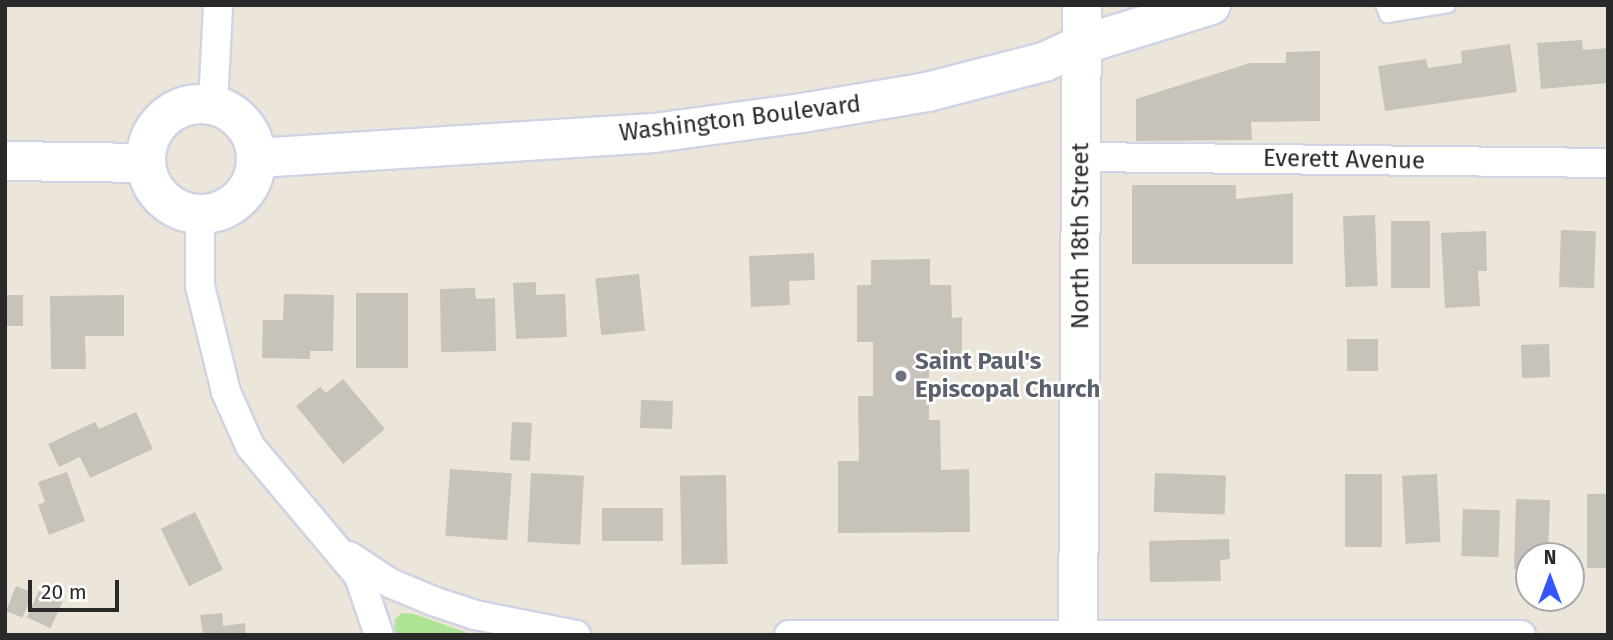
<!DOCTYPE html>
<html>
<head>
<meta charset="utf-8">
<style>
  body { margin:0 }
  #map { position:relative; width:1613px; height:640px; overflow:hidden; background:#ece5da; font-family:"Fira Sans",sans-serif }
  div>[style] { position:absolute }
  .green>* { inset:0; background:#aee495 }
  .building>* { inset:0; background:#c7c2ba; transform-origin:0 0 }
  .roads { filter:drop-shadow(2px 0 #d0d3e3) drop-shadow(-2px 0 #d0d3e3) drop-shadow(0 2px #d0d3e3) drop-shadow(0 -2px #d0d3e3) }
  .lane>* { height:14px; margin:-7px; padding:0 7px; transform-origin:7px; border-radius:7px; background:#fff }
  .street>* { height:28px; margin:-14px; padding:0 14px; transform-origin:14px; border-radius:14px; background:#fff }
  .secondary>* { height:38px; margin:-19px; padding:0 19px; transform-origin:19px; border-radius:19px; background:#fff }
  .secondary>.ring { margin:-19px; padding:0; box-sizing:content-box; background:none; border:38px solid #fff; border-radius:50% }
  .dots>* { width:19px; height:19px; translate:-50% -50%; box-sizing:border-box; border:4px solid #fff; border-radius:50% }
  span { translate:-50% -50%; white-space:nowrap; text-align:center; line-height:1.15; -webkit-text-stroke:5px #fff; paint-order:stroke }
  .street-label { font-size:24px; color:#292929 }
  .worship-label { font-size:24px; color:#5b616d; font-weight:700 }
  .left { translate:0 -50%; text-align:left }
  .frame { position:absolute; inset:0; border:7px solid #292929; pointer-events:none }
  .north { position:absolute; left:1515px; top:542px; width:70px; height:70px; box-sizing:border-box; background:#fff; border:2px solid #a9a9a9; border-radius:50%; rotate:0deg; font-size:19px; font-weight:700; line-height:28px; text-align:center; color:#292929 }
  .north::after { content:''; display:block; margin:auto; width:24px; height:32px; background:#3555fe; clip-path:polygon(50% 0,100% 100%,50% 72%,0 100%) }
  .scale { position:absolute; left:28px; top:580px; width:91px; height:32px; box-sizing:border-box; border:4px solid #292929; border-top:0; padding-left:9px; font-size:21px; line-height:24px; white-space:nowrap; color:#292929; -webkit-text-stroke:5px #fff; paint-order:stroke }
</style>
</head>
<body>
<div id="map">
  <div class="green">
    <i style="clip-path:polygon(402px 613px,414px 614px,473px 635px,394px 635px,395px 619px)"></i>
  </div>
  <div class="building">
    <i style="clip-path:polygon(1582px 40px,1583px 50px,1608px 48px,1608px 83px,1541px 89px,1537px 43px)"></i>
    <i style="clip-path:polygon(1510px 44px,1517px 92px,1385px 111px,1378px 66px,1426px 59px,1428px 68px,1462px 63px,1461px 51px)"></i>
    <i style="clip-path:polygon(1320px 51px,1320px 121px,1251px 122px,1252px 140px,1136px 141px,1136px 99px,1250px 63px,1286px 63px,1286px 52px)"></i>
    <i style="clip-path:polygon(1132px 185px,1236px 185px,1236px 199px,1293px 193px,1293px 264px,1132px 264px)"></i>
    <i style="left:1375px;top:215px;width:71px;height:32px;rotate:88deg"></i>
    <i style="left:1391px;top:221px;width:39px;height:67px"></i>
    <i style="left:1561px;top:230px;width:35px;height:57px;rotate:2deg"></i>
    <i style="clip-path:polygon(1486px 231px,1487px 271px,1478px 271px,1480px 306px,1445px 308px,1441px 233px)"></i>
    <i style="clip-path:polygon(814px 253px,815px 280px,789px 281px,790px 305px,751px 307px,749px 256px)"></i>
    <i style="clip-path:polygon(930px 259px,930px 285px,951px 285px,952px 318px,962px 317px,962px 356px,929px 356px,929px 420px,940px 420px,941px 470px,969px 469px,970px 532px,838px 533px,838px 461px,859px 461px,858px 396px,873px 396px,873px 342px,857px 342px,857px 285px,871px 285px,871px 260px)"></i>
    <i style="left:639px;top:274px;width:57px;height:44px;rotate:84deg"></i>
    <i style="clip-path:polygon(536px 282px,536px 295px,565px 294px,567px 337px,516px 339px,513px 283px)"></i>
    <i style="clip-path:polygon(475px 288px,476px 299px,495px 298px,496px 351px,441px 352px,440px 289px)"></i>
    <i style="left:356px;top:293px;width:52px;height:75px"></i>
    <i style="clip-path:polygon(284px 294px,334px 295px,333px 351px,310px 351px,310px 359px,262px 358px,263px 320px,283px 320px)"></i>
    <i style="left:5px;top:295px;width:18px;height:31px"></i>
    <i style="clip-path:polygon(124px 295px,124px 336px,85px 336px,86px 369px,51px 369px,50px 296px)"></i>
    <i style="left:1347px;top:339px;width:31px;height:32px"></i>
    <i style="left:1549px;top:344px;width:33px;height:28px;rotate:88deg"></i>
    <i style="clip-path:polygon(343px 379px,385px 429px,343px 464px,296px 406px,320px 387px,326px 393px)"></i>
    <i style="left:641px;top:400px;width:32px;height:28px;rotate:2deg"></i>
    <i style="clip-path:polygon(136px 412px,153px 449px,90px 478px,80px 457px,59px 467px,48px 444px,95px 422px,99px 429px)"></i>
    <i style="left:512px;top:422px;width:20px;height:38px;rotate:3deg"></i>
    <i style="left:450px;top:469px;width:62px;height:67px;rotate:4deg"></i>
    <i style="clip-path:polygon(67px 472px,85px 521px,49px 535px,38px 505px,45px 502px,38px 482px)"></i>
    <i style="left:531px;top:473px;width:53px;height:69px;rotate:3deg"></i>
    <i style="left:1155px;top:473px;width:71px;height:39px;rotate:2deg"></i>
    <i style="left:1345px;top:474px;width:37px;height:73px"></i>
    <i style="left:1437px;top:474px;width:68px;height:35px;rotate:87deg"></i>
    <i style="left:726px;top:475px;width:89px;height:46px;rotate:89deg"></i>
    <i style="left:1587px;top:494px;width:21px;height:74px"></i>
    <i style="clip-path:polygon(1516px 499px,1550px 500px,1548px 556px,1529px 556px,1529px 569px,1514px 569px)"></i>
    <i style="left:602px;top:508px;width:61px;height:33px"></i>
    <i style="left:1463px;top:509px;width:37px;height:47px;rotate:2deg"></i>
    <i style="left:195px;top:512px;width:64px;height:38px;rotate:64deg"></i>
    <i style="clip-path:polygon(1229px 539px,1230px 559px,1220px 560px,1221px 581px,1150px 582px,1149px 541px)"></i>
    <i style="left:16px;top:586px;width:18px;height:27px;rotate:22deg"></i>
    <i style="left:39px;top:591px;width:26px;height:29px;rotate:25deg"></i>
    <i style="clip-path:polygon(222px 613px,223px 626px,245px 623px,246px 635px,203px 635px,200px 615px)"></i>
  </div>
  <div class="roads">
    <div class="lane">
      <i style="left:1383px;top:5px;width:11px;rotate:68deg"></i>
      <i style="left:1387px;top:15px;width:62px;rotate:-9.3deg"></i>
    </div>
    <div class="street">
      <i style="left:213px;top:105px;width:100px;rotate:-87.1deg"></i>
      <i style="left:1081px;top:157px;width:527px;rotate:0.65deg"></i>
      <i style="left:200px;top:214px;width:72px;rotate:90deg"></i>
      <i style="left:200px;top:286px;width:109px;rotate:76.2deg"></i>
      <i style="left:226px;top:392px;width:59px;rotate:66deg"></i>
      <i style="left:250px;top:446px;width:170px;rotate:50deg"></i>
      <i style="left:359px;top:576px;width:62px;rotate:71.3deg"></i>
      <i style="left:349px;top:556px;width:49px;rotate:33.4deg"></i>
      <i style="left:390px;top:583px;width:47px;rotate:22.7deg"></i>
      <i style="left:433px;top:601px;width:44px;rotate:18.4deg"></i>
      <i style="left:475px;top:615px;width:103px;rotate:11.2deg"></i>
      <i style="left:789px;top:635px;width:732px"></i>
    </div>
    <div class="secondary">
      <i class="ring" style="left:146px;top:104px;width:72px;height:72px"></i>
      <i style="left:256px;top:158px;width:399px;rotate:-3.6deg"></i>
      <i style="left:654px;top:133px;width:149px;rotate:-7.7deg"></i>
      <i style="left:802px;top:113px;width:127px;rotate:-9.5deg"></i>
      <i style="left:927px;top:92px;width:121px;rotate:-14.4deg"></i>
      <i style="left:1044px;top:62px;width:41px;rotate:-24.7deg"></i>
      <i style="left:1081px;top:45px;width:136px;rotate:-17.1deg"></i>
      <i style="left:5px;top:161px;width:140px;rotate:0.8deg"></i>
      <i style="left:1078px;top:635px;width:630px;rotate:-89.64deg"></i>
    </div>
  </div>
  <div class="dots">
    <i style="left:901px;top:376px;background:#6b7280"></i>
  </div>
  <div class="street-label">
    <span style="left:740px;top:119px;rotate:-7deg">Washington Boulevard</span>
    <span style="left:1344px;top:160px;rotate:1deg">Everett Avenue</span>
    <span style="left:1081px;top:236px;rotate:-90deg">North 18th Street</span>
  </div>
  <div class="worship-label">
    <span class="left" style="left:915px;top:376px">Saint Paul's<br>Episcopal Church</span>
  </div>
  <div class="frame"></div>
  <div class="north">N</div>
  <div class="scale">20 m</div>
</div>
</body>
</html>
